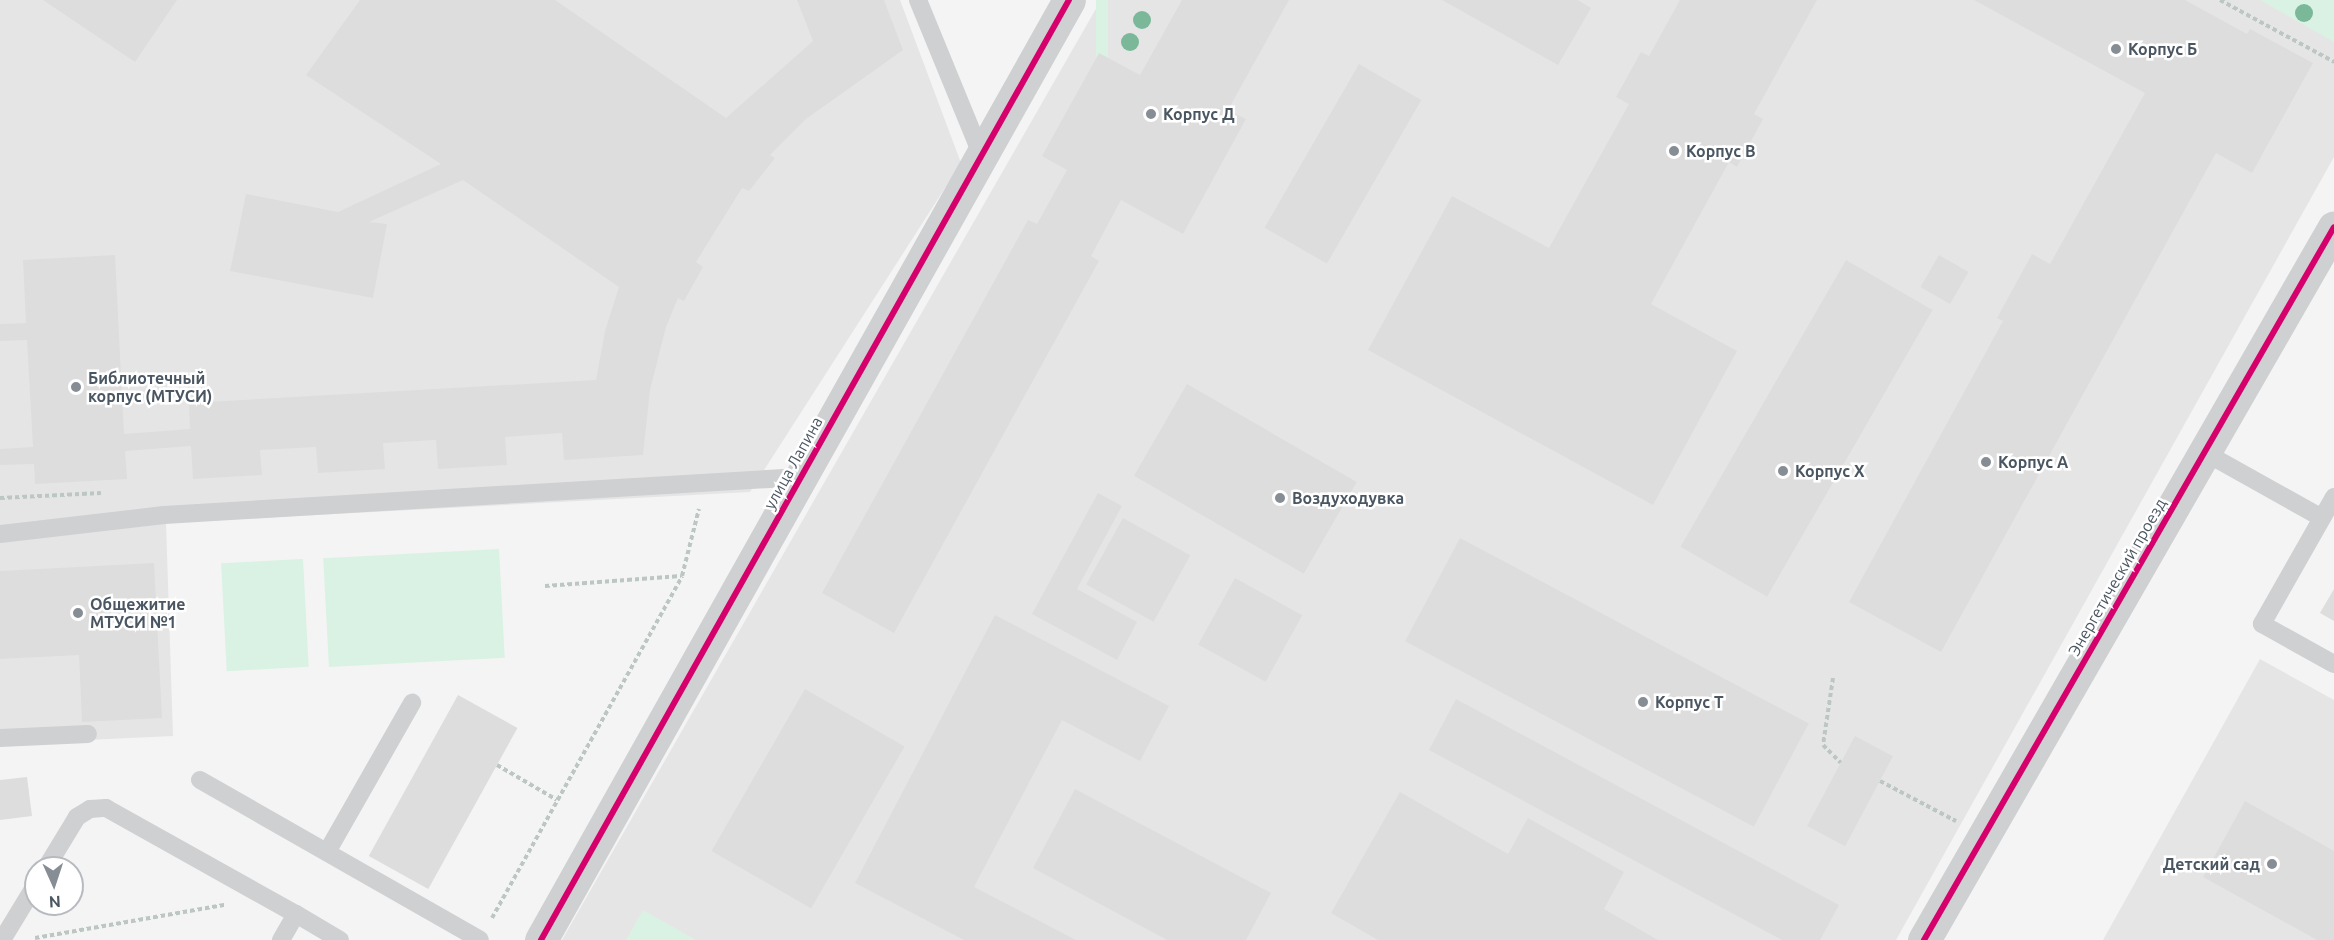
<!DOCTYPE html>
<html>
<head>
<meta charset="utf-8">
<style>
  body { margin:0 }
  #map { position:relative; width:2334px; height:940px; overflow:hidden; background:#f4f4f4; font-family:Ubuntu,sans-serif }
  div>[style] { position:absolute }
  .education>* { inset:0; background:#e6e5e6 }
  .green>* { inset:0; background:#d9f2e3; transform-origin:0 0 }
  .building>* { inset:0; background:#ddddde; transform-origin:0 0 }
  .path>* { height:4px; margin-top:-2px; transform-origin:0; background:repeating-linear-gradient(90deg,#bcc7c4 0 4.5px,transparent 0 7.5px) }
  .lane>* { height:18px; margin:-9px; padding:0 9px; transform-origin:9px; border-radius:9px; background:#ced0d2 }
  .street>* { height:33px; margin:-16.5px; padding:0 16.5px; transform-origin:16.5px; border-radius:16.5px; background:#ced0d2 }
  .cycleway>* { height:6px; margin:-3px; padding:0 3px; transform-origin:3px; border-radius:3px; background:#d6006c }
  .trees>* { width:18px; height:18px; margin:-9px; border-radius:50%; background:#7ab899 }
  .dots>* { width:16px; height:16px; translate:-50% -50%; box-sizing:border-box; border:3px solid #fff; border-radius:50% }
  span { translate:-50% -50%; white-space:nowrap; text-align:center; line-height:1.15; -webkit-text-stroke:5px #fff; paint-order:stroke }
  .poi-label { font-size:16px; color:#4a5661; font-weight:700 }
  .left { translate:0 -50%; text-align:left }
  .right { translate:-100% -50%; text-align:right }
  .street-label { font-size:16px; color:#4a5661 }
  .north { position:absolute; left:24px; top:856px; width:60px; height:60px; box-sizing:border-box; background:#fff; border:2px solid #b7bbc0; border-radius:50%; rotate:177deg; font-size:16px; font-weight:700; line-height:24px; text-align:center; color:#4a5661 }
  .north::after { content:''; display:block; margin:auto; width:21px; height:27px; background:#868d94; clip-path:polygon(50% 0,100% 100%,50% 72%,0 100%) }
</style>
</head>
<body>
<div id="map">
  <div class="education">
    <i style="clip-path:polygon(0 0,900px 0,961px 163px,750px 492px,166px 523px,173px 736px,0 744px)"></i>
    <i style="clip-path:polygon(1101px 0,2334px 0,2334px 157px,1896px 940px,562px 940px)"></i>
    <i style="clip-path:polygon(2260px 659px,2334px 700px,2334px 940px,2103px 940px)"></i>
  </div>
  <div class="green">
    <i style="left:1096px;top:0;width:12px;height:173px"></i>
    <i style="clip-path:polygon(2260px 0,2334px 0,2334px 42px)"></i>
    <i style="left:499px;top:549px;width:109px;height:176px;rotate:87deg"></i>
    <i style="left:303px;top:559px;width:108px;height:82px;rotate:87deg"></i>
    <i style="clip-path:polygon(643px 910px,696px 940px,626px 940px)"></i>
  </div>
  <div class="building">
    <i style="clip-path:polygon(43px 0,177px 0,135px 62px)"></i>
    <i style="clip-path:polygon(360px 0,555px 0,726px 118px,813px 41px,797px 0,884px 0,903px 50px,806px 119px,770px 155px,775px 158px,749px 191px,742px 188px,696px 262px,703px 267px,684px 301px,678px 298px,666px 327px,650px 390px,643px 455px,564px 460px,562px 433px,505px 437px,507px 465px,438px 469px,436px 440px,383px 443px,385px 469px,318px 473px,316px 447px,260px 450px,262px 475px,193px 479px,191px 446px,125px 451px,127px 479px,35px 484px,34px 464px,0 465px,0 449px,33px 447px,27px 340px,0 341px,0 324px,26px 323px,23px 260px,115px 255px,124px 434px,190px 429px,189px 403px,596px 380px,605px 331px,619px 287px,463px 180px,369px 222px,387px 224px,373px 298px,230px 271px,246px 194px,338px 212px,441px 164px,306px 75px)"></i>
    <i style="clip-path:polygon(1182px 0,1289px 0,1228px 110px,1246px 119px,1183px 234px,1121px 200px,1091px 256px,1099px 261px,894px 633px,822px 593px,1028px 220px,1037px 224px,1067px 170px,1042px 156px,1099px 53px,1140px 75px)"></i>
    <i style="clip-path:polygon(1442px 0,1578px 0,1591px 8px,1558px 65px)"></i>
    <i style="clip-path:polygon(1680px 0,1817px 0,1754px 114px,1763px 119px,1737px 167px,1729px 162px,1651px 304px,1737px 351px,1653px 505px,1368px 350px,1452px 196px,1549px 248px,1629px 104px,1616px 97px,1641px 52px,1649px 56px)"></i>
    <i style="clip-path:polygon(1974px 0,2185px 0,2247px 34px,2250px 29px,2313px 63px,2252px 173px,2216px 153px,1941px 652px,1849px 602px,2003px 321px,1997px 318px,2032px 254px,2050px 264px,2145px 93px)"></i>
    <i style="left:1359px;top:64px;width:72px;height:189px;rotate:30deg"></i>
    <i style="left:1939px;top:255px;width:34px;height:37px;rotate:30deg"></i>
    <i style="left:1846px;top:260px;width:100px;height:331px;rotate:30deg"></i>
    <i style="left:1187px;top:384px;width:196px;height:106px;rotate:30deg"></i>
    <i style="clip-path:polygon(1098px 493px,1122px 506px,1077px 589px,1137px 622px,1117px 660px,1032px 614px)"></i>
    <i style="left:1123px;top:518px;width:77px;height:76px;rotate:29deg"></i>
    <i style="left:1460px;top:538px;width:395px;height:117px;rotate:28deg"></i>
    <i style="clip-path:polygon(154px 563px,162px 718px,82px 722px,79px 655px,0 659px,0 571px)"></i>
    <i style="left:1235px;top:578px;width:77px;height:76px;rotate:29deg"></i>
    <i style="clip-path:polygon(2334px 589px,2334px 621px,2320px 613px)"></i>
    <i style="clip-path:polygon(995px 615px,1169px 706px,1140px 761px,1062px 720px,974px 887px,1076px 940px,964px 940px,855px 883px)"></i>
    <i style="left:805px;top:689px;width:115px;height:187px;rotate:30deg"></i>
    <i style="left:458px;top:695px;width:68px;height:184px;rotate:29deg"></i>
    <i style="clip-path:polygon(1456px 699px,1839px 905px,1820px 940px,1782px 940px,1429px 750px)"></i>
    <i style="left:1855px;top:736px;width:43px;height:102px;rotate:28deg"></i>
    <i style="clip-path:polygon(27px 777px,32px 816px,0 820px,0 780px)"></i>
    <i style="clip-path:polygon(1075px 789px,1271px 893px,1246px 940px,1167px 940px,1033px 868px)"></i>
    <i style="clip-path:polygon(1400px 792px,1508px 854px,1528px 818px,1624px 872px,1604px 909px,1658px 940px,1378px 940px,1331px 913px)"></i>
    <i style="clip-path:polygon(2245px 801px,2334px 851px,2334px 940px,2317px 940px,2203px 877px)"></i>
  </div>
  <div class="path">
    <i style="left:2220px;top:0;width:130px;rotate:28.5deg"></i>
    <i style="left:0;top:498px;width:101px;rotate:-2.8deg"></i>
    <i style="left:545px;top:586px;width:136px;rotate:-4.2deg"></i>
    <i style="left:1833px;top:678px;width:68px;rotate:98.5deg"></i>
    <i style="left:1823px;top:745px;width:25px;rotate:45deg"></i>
    <i style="left:497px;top:765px;width:69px;rotate:30.3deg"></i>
    <i style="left:1880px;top:781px;width:86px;rotate:27.8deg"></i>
    <i style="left:492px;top:918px;width:391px;rotate:-60.9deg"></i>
    <i style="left:682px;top:576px;width:69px;rotate:-75.8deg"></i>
    <i style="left:35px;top:938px;width:193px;rotate:-9.9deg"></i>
  </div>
  <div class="lane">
    <i style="left:918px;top:0;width:169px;rotate:67.7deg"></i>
    <i style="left:2204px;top:452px;width:135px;rotate:29.2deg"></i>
    <i style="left:2334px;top:497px;width:146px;rotate:119.6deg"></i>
    <i style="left:2262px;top:624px;width:82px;rotate:29.1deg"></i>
    <i style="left:0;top:534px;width:165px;rotate:-6.6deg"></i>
    <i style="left:164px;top:515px;width:638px;rotate:-3.41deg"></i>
    <i style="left:0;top:738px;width:88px;rotate:-2.6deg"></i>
    <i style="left:200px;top:780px;width:322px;rotate:29.7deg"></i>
    <i style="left:327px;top:852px;width:172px;rotate:-60.3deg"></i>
    <i style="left:46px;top:868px;width:60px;rotate:-58.7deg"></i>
    <i style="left:77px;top:817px;width:15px;rotate:-32deg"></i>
    <i style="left:90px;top:809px;width:16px;rotate:-4deg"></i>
    <i style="left:106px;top:808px;width:218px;rotate:29.2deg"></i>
    <i style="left:2px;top:940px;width:66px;rotate:-58.7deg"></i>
    <i style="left:281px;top:940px;width:30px;rotate:-60deg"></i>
    <i style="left:296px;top:914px;width:51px;rotate:30.6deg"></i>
  </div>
  <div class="street">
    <i style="left:541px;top:940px;width:1078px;rotate:-60.68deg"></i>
    <i style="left:1924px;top:940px;width:822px;rotate:-60.1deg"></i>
  </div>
  <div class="cycleway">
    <i style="left:541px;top:940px;width:1078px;rotate:-60.68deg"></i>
    <i style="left:1924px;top:940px;width:822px;rotate:-60.1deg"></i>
  </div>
  <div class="trees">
    <i style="left:2304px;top:13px"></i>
    <i style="left:1142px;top:20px"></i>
    <i style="left:1130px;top:42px"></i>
  </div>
  <div class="dots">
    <i style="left:2116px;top:49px;background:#868d94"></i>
    <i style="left:1151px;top:114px;background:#868d94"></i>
    <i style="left:1674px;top:151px;background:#868d94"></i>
    <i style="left:76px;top:387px;background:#868d94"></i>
    <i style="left:1986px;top:462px;background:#868d94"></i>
    <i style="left:1783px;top:471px;background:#868d94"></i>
    <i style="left:1280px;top:498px;background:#868d94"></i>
    <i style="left:78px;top:613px;background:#868d94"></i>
    <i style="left:1643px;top:702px;background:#868d94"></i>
    <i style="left:2272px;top:864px;background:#868d94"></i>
  </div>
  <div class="poi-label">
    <span class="left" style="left:2128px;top:49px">Корпус Б</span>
    <span class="left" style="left:1163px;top:114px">Корпус Д</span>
    <span class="left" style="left:1686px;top:151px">Корпус В</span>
    <span class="left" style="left:88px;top:387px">Библиотечный<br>корпус (МТУСИ)</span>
    <span class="left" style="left:1998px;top:462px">Корпус А</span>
    <span class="left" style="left:1795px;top:471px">Корпус Х</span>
    <span class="left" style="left:1292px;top:498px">Воздуходувка</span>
    <span class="left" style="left:90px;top:613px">Общежитие<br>МТУСИ №1</span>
    <span class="left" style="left:1655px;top:702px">Корпус Т</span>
    <span class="right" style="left:2260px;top:864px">Детский сад</span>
  </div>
  <div class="street-label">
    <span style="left:793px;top:463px;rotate:-61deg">улица Лапина</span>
    <span style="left:2117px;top:577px;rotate:-60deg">Энергетический проезд</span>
  </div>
  <div class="north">N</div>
</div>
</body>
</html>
